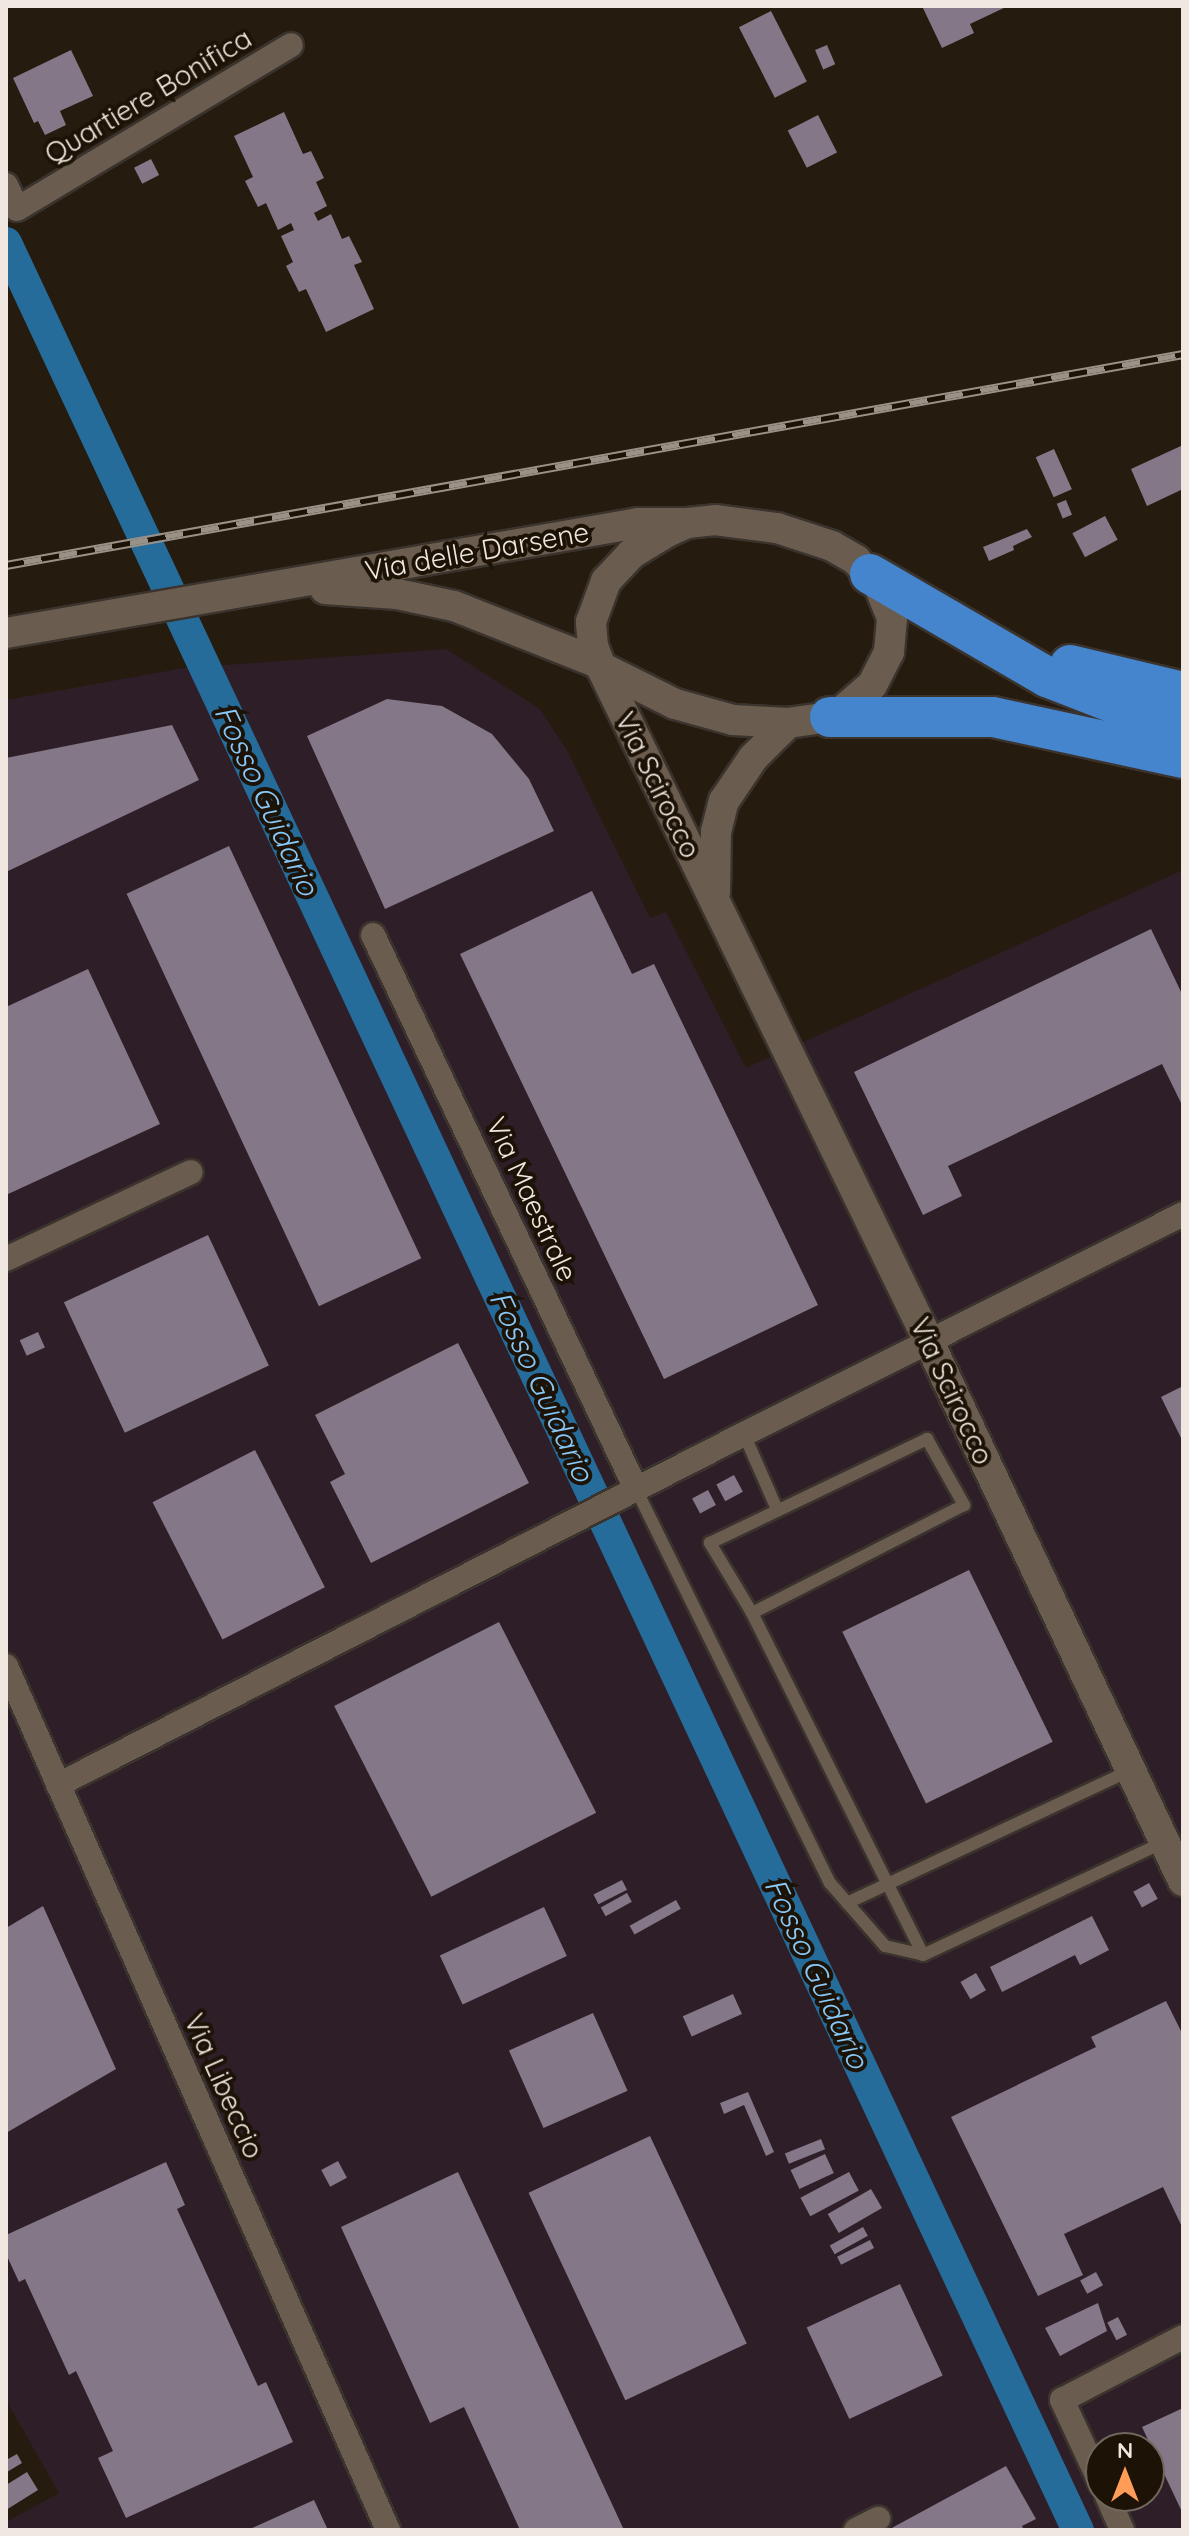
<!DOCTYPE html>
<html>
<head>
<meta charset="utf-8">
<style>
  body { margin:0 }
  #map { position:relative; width:1189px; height:2536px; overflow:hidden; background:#251b0e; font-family:Quicksand,sans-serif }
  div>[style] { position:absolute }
  .industrial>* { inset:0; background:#2e1e28 }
  .canal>* { height:32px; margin:-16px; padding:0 16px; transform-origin:16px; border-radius:16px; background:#266c9b }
  .building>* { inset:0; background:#847787; transform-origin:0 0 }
  .roads { filter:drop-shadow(2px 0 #3b332d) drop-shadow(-2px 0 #3b332d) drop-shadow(0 2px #3b332d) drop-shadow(0 -2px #3b332d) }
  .service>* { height:12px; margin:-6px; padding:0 6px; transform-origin:6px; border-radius:6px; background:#6a5d4f }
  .minor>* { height:24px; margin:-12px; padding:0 12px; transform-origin:12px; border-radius:12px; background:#6a5d4f }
  .tertiary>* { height:30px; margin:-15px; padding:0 15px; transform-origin:15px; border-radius:15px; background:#6a5d4f }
  .trunk>* { height:40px; margin:-20px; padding:0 20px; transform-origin:20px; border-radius:20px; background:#4485ce }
  .rail>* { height:9px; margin-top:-4.5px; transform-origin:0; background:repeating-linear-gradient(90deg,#1c1206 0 18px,#9a9187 0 36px); box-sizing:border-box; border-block:2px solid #9a9187 }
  span { translate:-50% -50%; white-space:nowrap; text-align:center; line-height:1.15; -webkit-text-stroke:8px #1c1206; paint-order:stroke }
  .street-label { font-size:28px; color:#f0e8e0 }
  .water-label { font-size:30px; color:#88c7f7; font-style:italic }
  .frame { position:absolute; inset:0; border:8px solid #f0e8e0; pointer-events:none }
  .north { position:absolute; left:1085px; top:2432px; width:80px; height:80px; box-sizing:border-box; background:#1c1206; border:2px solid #71685d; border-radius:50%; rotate:0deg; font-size:22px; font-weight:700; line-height:32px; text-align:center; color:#f0e8e0 }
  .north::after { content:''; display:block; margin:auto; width:28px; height:36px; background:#fe9c58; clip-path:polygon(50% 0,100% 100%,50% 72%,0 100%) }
</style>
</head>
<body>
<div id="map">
  <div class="industrial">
    <i style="clip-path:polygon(evenodd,446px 649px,540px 709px,568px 752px,650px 918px,666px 912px,746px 1068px,1183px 870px,1183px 2530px,6px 2530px,6px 2522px,59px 2493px,6px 2400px,6px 700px,184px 668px,446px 649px,1101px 2448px,1149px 2448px,1149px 2496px,1101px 2496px,1101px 2448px)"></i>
  </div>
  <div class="canal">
    <i style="left:6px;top:243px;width:2526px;rotate:64.89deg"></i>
  </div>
  <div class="building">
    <i style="clip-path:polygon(922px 6px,1008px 6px,970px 24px,974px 33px,942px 48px)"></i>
    <i style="left:771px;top:11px;width:79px;height:36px;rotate:63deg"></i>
    <i style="left:827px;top:45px;width:21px;height:13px;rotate:67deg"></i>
    <i style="clip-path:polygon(71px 50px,93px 96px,60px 111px,66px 125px,45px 135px,38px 121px,34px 123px,13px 78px)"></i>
    <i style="clip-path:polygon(284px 112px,303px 154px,311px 151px,324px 178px,316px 182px,327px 206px,314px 213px,318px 221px,331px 214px,342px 239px,349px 236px,362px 262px,354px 265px,374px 309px,326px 332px,306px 289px,299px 292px,286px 266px,293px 262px,281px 236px,294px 230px,291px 223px,278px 230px,266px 203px,258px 207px,245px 181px,253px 177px,234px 136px)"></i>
    <i style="left:818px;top:115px;width:42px;height:34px;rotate:63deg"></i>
    <i style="left:151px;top:159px;width:18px;height:19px;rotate:63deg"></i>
    <i style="clip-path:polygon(1183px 445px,1183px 489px,1147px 506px,1131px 469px)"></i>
    <i style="left:1054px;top:449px;width:44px;height:20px;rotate:66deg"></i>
    <i style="left:1066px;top:500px;width:16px;height:10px;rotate:68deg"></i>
    <i style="left:1105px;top:516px;width:27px;height:37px;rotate:62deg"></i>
    <i style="clip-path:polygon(1027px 529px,1032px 537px,1013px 546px,1014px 550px,989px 561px,983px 547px)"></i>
    <i style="clip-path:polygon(387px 699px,442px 706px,492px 734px,529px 779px,554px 831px,385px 909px,307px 736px)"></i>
    <i style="clip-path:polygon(172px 725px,199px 780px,6px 872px,6px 758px)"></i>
    <i style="left:229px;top:846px;width:455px;height:113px;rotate:65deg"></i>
    <i style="clip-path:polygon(592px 891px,632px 974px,654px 964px,818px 1305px,664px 1379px,460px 954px)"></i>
    <i style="clip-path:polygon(1151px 929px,1183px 996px,1183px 1107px,1162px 1064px,948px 1166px,962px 1196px,923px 1215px,854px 1072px)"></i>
    <i style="clip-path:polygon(88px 969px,160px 1124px,6px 1195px,6px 1007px)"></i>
    <i style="left:208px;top:1235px;width:144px;height:159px;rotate:65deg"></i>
    <i style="left:38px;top:1332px;width:17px;height:20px;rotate:66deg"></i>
    <i style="clip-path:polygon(458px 1343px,529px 1483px,371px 1563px,330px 1482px,345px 1474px,315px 1415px)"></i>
    <i style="clip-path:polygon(1183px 1386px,1183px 1442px,1161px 1397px)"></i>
    <i style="left:255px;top:1450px;width:154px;height:115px;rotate:63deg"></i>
    <i style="left:734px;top:1475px;width:19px;height:20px;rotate:62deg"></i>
    <i style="left:708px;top:1490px;width:17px;height:18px;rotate:62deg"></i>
    <i style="left:969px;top:1570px;width:191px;height:141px;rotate:64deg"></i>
    <i style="left:499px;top:1622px;width:214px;height:185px;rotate:63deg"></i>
    <i style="left:622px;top:1880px;width:11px;height:32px;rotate:63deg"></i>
    <i style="left:1149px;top:1883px;width:18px;height:18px;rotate:61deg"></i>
    <i style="left:627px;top:1893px;width:10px;height:30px;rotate:61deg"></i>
    <i style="left:676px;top:1900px;width:10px;height:53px;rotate:61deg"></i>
    <i style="clip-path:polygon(43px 1906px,116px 2069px,6px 2133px,6px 1928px)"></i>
    <i style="left:544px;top:1907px;width:54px;height:115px;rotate:65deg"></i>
    <i style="clip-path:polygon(1092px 1916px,1109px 1950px,1080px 1965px,1075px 1955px,1002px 1992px,990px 1967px)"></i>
    <i style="left:976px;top:1973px;width:20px;height:18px;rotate:60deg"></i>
    <i style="left:733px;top:1994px;width:22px;height:55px;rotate:66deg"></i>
    <i style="clip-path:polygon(1166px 2001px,1183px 2035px,1183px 2229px,1163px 2187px,1064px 2234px,1083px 2275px,1038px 2296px,951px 2117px,1096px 2047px,1091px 2037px)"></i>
    <i style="left:593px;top:2013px;width:85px;height:92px;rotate:66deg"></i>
    <i style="clip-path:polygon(748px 2092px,774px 2152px,766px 2156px,744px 2105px,724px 2114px,720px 2103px)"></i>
    <i style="left:650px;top:2136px;width:229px;height:134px;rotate:65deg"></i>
    <i style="left:821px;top:2139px;width:11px;height:39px;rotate:68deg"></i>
    <i style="left:825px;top:2154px;width:21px;height:38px;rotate:65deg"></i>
    <i style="left:338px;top:2161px;width:19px;height:19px;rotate:62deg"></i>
    <i style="clip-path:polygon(166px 2162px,185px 2205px,177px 2209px,258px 2386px,266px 2382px,293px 2442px,126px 2518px,98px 2458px,113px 2451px,76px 2371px,69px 2375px,25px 2279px,19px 2282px,6px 2254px,6px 2235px)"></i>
    <i style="clip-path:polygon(458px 2172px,549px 2368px,624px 2530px,520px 2530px,464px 2407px,430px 2423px,341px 2227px)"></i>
    <i style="left:849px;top:2172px;width:21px;height:55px;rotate:62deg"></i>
    <i style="left:871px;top:2189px;width:22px;height:50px;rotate:60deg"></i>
    <i style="left:863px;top:2227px;width:10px;height:38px;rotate:61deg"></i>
    <i style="left:870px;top:2240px;width:9px;height:37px;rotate:63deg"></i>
    <i style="left:1096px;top:2272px;width:15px;height:18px;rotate:62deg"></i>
    <i style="left:900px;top:2284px;width:101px;height:103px;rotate:65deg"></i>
    <i style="clip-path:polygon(1098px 2303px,1107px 2331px,1060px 2356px,1045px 2328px)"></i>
    <i style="left:1118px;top:2317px;width:20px;height:12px;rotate:63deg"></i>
    <i style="clip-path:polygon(1183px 2408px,1183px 2514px,1142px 2427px)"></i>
    <i style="clip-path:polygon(17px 2454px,22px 2463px,7px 2472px,6px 2460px)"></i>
    <i style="clip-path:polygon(1006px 2466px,1036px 2519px,1022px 2526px,1024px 2530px,888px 2530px)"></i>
    <i style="clip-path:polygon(27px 2472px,38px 2490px,6px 2510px,6px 2485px)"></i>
    <i style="clip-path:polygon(314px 2500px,328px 2530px,248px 2530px)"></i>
  </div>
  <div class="roads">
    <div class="service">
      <i style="left:744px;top:1434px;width:82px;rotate:66.3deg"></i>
      <i style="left:927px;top:1439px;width:76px;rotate:60.7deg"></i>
      <i style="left:964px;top:1505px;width:238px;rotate:153deg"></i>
      <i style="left:752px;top:1613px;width:82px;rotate:-121deg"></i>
      <i style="left:710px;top:1543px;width:241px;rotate:-25.6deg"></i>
      <i style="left:636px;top:1489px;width:439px;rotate:63.8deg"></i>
      <i style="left:830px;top:1883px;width:84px;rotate:48.9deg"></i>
      <i style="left:885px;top:1946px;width:39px;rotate:13deg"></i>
      <i style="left:752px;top:1613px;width:382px;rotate:63.4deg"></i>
      <i style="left:923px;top:1955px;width:266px;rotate:-25.1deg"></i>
      <i style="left:847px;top:1903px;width:311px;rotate:-25.1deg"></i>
    </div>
    <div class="minor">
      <i style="left:6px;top:185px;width:26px;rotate:65deg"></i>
      <i style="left:17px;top:209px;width:319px;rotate:-30.9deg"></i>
      <i style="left:373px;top:935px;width:613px;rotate:64.6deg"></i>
      <i style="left:6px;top:1259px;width:204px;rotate:-25.2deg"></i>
      <i style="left:6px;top:1666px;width:945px;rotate:66.15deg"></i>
      <i style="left:58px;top:1785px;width:771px;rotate:-27.1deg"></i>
      <i style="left:744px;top:1434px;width:491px;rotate:-26.6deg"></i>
      <i style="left:1101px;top:2484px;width:93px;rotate:-114.9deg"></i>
      <i style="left:1062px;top:2400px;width:136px;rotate:-27.5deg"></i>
      <i style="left:1107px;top:2496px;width:37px;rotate:66deg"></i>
      <i style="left:856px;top:2530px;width:25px;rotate:-27deg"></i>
    </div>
    <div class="tertiary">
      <i style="left:715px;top:520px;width:63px;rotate:7.4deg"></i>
      <i style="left:777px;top:528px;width:58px;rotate:18.1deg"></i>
      <i style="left:832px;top:546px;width:28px;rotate:30deg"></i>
      <i style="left:856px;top:560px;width:35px;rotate:49deg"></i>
      <i style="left:879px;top:586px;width:35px;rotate:68deg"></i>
      <i style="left:892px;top:618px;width:34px;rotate:95deg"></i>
      <i style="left:889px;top:652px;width:37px;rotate:117deg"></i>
      <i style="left:872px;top:685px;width:38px;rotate:139deg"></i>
      <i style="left:843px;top:710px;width:15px;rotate:152deg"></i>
      <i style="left:830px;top:717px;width:42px;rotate:171.9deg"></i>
      <i style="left:788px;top:723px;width:55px;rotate:-176.9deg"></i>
      <i style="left:733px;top:720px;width:60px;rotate:-164.6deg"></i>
      <i style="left:675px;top:704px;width:83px;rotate:-153.4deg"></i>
      <i style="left:601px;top:667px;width:22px;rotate:-111deg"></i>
      <i style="left:593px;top:646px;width:24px;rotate:-95deg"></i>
      <i style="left:591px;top:622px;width:44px;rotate:-69.9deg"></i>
      <i style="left:606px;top:581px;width:37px;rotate:-47deg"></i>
      <i style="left:631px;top:554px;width:42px;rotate:-31.4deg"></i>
      <i style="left:667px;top:532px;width:22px;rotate:-24deg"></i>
      <i style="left:687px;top:523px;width:28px;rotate:-6deg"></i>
      <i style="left:325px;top:589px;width:72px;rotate:4deg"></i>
      <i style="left:397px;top:594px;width:58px;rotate:11.9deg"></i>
      <i style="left:454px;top:606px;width:155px;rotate:21.6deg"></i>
      <i style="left:6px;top:633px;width:642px;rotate:-9.87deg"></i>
      <i style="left:638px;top:523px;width:43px"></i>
      <i style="left:601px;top:667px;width:750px;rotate:64.08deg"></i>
      <i style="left:929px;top:1342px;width:596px;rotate:64.77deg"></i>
      <i style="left:715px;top:893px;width:61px;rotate:-89.1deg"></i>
      <i style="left:716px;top:832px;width:32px;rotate:-76deg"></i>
      <i style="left:724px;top:801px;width:52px;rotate:-56deg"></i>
      <i style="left:753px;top:758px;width:49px;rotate:-45deg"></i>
    </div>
    <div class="trunk">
      <i style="left:870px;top:574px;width:205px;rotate:30.2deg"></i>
      <i style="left:1047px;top:677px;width:146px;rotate:21.3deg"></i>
      <i style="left:1070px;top:665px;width:116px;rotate:13.4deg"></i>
      <i style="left:830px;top:717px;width:163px"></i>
      <i style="left:993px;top:717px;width:194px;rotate:12.2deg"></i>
    </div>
  </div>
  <div class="rail">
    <i style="left:6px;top:565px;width:1196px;rotate:-10.16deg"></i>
  </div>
  <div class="street-label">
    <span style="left:148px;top:96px;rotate:-31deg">Quartiere Bonifica</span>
    <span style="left:477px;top:551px;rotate:-10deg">Via delle Darsene</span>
    <span style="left:658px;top:785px;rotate:64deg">Via Scirocco</span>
    <span style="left:532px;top:1199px;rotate:65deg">Via Maestrale</span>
    <span style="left:952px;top:1391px;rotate:65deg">Via Scirocco</span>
    <span style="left:224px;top:2086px;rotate:66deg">Via Libeccio</span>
  </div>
  <div class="water-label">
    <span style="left:267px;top:800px;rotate:65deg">Fosso Guidario</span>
    <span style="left:542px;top:1386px;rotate:65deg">Fosso Guidario</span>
    <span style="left:817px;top:1973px;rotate:65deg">Fosso Guidario</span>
  </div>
  <div class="frame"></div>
  <div class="north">N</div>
</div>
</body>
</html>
